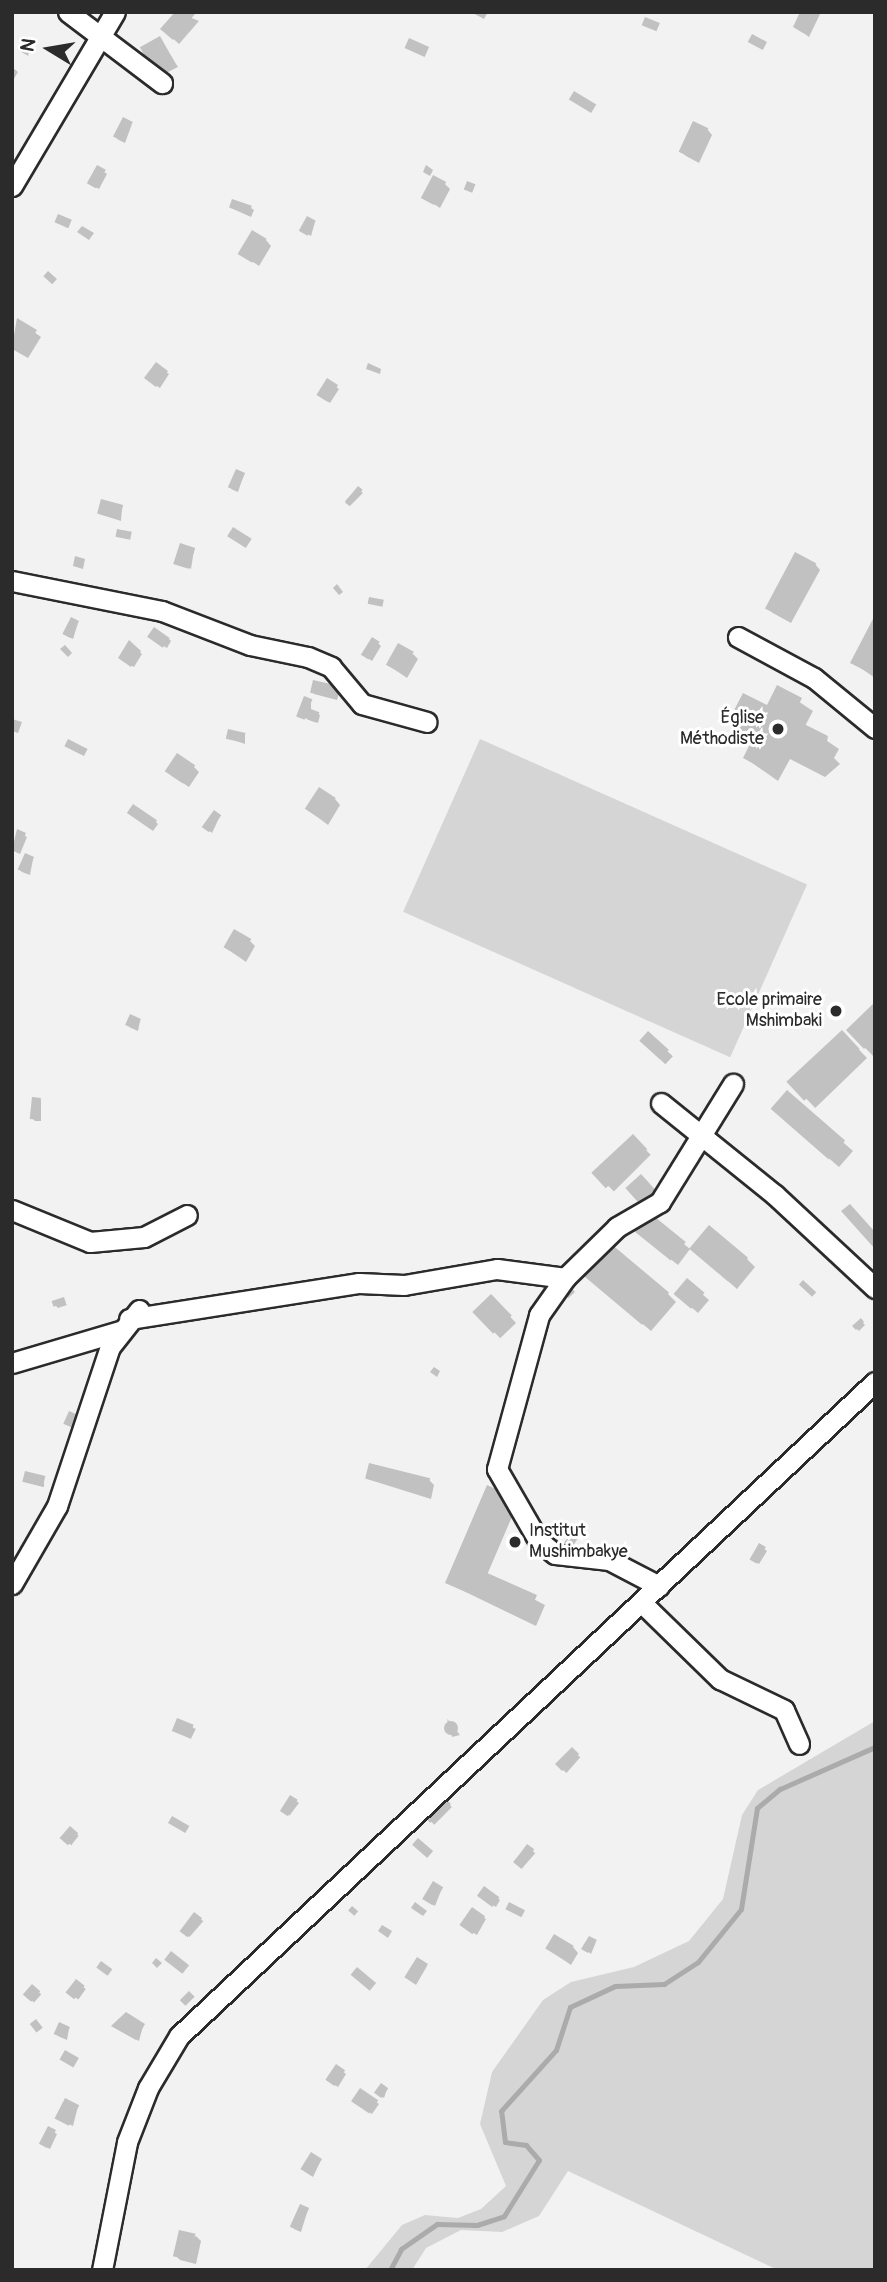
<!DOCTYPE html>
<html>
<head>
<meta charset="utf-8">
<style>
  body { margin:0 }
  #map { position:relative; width:887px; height:2282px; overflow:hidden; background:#f2f2f2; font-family:Pangolin,sans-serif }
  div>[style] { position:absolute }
  .green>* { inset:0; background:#d5d5d5; transform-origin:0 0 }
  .shadow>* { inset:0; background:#0003; transform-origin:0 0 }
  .stream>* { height:5px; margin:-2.5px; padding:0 2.5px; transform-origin:2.5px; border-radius:2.5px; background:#ababab }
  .building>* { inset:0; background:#c1c1c1; transform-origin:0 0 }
  .round { border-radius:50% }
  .roads { filter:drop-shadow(2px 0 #2b2b2b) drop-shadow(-2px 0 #2b2b2b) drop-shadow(0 2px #2b2b2b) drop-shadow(0 -2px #2b2b2b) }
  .street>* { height:19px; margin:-9.5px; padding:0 9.5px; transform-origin:9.5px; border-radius:9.5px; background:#fff }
  .dots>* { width:19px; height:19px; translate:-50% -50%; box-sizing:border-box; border:4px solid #fff; border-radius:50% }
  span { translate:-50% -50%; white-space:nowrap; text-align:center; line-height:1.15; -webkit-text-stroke:6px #fff; paint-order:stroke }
  .poi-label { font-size:18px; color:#2b2b2b }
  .right { translate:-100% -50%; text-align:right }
  .left { translate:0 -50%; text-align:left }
  .frame { position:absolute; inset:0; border:14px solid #2b2b2b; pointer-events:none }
  .north { position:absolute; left:14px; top:14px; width:70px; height:70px; -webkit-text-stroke:5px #fff; paint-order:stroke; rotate:281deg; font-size:19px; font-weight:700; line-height:28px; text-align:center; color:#2b2b2b }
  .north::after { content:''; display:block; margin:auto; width:24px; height:32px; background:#2b2b2b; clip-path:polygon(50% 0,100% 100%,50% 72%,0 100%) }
</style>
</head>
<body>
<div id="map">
  <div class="green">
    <i style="left:480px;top:739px;width:358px;height:189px;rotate:24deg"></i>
    <i style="clip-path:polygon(875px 1721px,875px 2270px,778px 2270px,568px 2171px,539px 2216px,502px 2232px,461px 2230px,426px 2248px,412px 2270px,365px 2270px,402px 2225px,425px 2215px,458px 2218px,481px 2209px,506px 2186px,480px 2124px,492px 2072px,543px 2000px,571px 1982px,634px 1967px,689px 1941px,723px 1899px,742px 1815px,758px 1790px)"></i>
  </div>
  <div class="shadow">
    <i style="clip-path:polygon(177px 12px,199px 21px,179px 44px,168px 34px)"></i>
    <i style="clip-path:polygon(802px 12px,821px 12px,809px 37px,795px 27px)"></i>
    <i style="clip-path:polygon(160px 38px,178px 67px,160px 76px,154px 71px)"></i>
    <i style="clip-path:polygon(32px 43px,28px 56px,23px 52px)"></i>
    <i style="clip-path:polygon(12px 67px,18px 72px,12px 82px)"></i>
    <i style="clip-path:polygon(132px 124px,125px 143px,117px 139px)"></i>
    <i style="clip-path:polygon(707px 129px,712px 135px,699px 163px,686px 156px,680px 151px)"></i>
    <i style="clip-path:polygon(98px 168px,107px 174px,99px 189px,91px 185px)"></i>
    <i style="clip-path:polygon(445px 184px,450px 189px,440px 208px,423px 197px)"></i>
    <i style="clip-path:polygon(231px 208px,251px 208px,254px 210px,251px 217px)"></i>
    <i style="clip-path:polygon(315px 222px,311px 236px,304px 232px)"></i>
    <i style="clip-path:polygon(266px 240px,271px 246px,259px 266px,240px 253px)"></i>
    <i style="clip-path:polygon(17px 320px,41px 337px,28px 358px,12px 349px)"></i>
    <i style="clip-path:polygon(156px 365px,169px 374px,160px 388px,149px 381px)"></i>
    <i style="clip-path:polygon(328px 381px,339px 389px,330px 403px,321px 397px)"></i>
    <i style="clip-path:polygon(244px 474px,238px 492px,231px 489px)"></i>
    <i style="left:358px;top:488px;width:7px;height:18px;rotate:45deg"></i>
    <i style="clip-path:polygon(122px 507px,121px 521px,99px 514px)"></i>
    <i style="clip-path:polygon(194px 550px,191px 569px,176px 563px)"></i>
    <i style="clip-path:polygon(815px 564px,820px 570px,791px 623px,773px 613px,767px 607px)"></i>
    <i style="clip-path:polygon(875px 619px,875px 678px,852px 662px)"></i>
    <i style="clip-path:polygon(78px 623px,73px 639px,67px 636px)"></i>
    <i style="clip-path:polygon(152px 639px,169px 639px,171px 641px,167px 648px)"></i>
    <i style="clip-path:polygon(373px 639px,381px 646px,372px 661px,365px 656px)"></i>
    <i style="clip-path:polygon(129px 643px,142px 654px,134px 667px,122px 660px)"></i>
    <i style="clip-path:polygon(413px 654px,418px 659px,407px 678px,388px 665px)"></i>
    <i style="clip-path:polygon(314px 682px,340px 690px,337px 700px,314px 694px)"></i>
    <i style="clip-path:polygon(778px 688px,813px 711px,805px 726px,839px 749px,834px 758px,840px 764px,825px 777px,790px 759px,778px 781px,745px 758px,754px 740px,730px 722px,768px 707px)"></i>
    <i style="clip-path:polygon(311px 700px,311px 711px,320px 715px,318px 723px,299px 716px)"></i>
    <i style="clip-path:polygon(245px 735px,245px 744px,228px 738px)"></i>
    <i style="clip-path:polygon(193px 766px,199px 772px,189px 787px,172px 776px)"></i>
    <i style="clip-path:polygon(335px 799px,340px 805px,328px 825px,307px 809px)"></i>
    <i style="clip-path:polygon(131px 815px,156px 822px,158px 824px,153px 831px)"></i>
    <i style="clip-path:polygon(220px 816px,212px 833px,205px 827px)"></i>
    <i style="clip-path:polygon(18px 832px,27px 837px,20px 854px,12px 850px)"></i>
    <i style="clip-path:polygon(33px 859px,30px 875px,22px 872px,20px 870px)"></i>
    <i style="clip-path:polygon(250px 941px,255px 946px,246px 962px,226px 948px)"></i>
    <i style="clip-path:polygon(875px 1005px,875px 1055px,873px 1056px,848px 1030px)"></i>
    <i style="clip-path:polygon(140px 1021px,138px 1031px,129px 1027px)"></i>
    <i style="left:842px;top:1032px;width:36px;height:72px;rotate:46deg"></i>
    <i style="left:648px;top:1033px;width:34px;height:11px;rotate:43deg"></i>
    <i style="clip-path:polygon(787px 1093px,853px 1151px,839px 1167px,781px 1117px)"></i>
    <i style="clip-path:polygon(41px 1099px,41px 1121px,35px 1121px,32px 1118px)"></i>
    <i style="left:633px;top:1137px;width:25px;height:52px;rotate:45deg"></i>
    <i style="clip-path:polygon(650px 1216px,690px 1249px,678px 1265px,643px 1237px)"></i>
    <i style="clip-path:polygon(700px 1257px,747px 1259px,755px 1267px,737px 1289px)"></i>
    <i style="clip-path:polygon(687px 1281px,709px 1300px,698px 1313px,682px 1299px)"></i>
    <i style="clip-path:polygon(594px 1283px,667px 1293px,676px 1302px,651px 1331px)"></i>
    <i style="left:491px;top:1297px;width:36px;height:22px;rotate:46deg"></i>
    <i style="clip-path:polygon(63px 1299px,67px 1305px,58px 1308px,56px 1306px)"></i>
    <i style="clip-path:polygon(861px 1321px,865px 1325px,859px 1331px,854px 1326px)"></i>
    <i style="clip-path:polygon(44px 1477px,44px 1487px,25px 1482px)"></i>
    <i style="clip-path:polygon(367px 1479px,429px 1480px,434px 1485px,431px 1499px)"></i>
    <i style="clip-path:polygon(488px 1487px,517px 1505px,487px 1575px,545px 1605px,536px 1626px,447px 1583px)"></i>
    <i style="clip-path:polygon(572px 1533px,578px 1538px,568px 1554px)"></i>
    <i style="clip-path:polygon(760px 1546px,767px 1551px,759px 1564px,754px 1561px)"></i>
    <i style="clip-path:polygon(447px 1719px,449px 1721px,460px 1735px,452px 1737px)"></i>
    <i style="left:178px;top:1720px;width:20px;height:11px;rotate:27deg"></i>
    <i style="left:572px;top:1750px;width:11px;height:21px;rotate:41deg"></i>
    <i style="left:291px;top:1797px;width:10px;height:16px;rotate:37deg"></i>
    <i style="left:447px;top:1802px;width:7px;height:25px;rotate:45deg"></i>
    <i style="left:70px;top:1829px;width:11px;height:12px;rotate:38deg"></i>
    <i style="left:527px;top:1846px;width:11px;height:21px;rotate:41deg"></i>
    <i style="clip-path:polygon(442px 1888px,435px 1906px,427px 1901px)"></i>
    <i style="clip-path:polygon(485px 1889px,500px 1900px,496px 1907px,482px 1898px)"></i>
    <i style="clip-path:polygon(472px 1910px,486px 1919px,477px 1935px,465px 1928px)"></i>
    <i style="left:195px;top:1914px;width:11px;height:21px;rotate:41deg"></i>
    <i style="clip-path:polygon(596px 1942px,591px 1954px,586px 1950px)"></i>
    <i style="clip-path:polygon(573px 1947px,578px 1953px,571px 1965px,548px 1949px)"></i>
    <i style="clip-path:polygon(427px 1966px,416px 1985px,407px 1978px)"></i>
    <i style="left:76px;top:1982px;width:12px;height:13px;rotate:35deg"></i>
    <i style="left:33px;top:1987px;width:11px;height:11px;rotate:41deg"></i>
    <i style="clip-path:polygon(143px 2026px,139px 2041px,115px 2028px)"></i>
    <i style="clip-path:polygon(69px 2029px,67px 2040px,58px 2036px)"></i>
    <i style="clip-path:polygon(337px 2067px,346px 2074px,338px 2087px,330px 2082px)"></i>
    <i style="clip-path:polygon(387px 2089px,384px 2098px,379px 2095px)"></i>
    <i style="clip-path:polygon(360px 2090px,379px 2104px,372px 2114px,355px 2102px)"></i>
    <i style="clip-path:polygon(78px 2106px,73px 2126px,60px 2120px)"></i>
    <i style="clip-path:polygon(49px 2129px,57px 2134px,50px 2149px,44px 2146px)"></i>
    <i style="clip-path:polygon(321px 2160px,313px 2177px,304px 2171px)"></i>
    <i style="clip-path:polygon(308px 2209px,301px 2232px,294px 2229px)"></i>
    <i style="clip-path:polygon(196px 2236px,201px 2241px,196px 2264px,180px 2260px,175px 2255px)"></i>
  </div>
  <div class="stream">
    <i style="left:390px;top:2270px;width:24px;rotate:-62deg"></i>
    <i style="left:401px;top:2249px;width:44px;rotate:-34.8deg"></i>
    <i style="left:437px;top:2224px;width:40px;rotate:1.4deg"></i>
    <i style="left:477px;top:2225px;width:28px;rotate:-18deg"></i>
    <i style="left:504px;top:2216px;width:66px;rotate:-58deg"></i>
    <i style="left:539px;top:2160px;width:20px;rotate:-131deg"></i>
    <i style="left:526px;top:2145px;width:21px;rotate:-172deg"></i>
    <i style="left:505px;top:2142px;width:31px;rotate:-97deg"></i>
    <i style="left:501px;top:2111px;width:82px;rotate:-48deg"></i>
    <i style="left:556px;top:2050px;width:45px;rotate:-72deg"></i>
    <i style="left:570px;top:2007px;width:50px;rotate:-25deg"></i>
    <i style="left:615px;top:1986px;width:49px;rotate:-2.3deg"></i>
    <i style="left:664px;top:1984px;width:40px;rotate:-32.9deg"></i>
    <i style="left:698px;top:1962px;width:68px;rotate:-50.9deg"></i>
    <i style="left:741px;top:1909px;width:102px;rotate:-81deg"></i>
    <i style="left:757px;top:1808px;width:30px;rotate:-40deg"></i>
    <i style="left:780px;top:1789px;width:104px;rotate:-23.9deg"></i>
  </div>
  <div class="building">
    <i style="clip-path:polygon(175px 12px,195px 14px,173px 40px,160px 29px)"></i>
    <i style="clip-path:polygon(471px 12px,488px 12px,484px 19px)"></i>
    <i style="clip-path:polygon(800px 12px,813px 12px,803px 33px,793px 27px)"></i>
    <i style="left:645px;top:17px;width:16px;height:9px;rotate:22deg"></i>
    <i style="left:752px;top:34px;width:17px;height:9px;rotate:28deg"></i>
    <i style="left:160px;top:36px;width:29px;height:23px;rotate:61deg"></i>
    <i style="left:26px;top:37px;width:9px;height:15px;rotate:32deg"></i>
    <i style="left:409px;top:38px;width:22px;height:11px;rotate:24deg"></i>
    <i style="left:574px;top:91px;width:26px;height:10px;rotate:31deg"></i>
    <i style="left:123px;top:117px;width:11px;height:22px;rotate:27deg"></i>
    <i style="left:693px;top:121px;width:17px;height:34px;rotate:25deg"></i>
    <i style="left:97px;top:165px;width:10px;height:21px;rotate:29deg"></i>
    <i style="clip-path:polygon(426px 165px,433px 170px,430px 176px,423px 172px)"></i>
    <i style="left:433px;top:175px;width:15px;height:26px;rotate:28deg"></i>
    <i style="left:467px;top:181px;width:9px;height:9px;rotate:21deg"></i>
    <i style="left:232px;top:199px;width:21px;height:9px;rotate:19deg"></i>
    <i style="left:58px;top:214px;width:15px;height:9px;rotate:23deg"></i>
    <i style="left:307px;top:216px;width:10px;height:17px;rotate:29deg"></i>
    <i style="clip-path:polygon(82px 226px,94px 233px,89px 240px,77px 232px)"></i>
    <i style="left:252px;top:230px;width:17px;height:28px;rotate:31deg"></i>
    <i style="left:48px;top:271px;width:12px;height:7px;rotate:42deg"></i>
    <i style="clip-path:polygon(17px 318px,37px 330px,22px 354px,12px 348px)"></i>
    <i style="left:156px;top:362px;width:15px;height:20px;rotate:37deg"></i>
    <i style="clip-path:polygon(368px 363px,381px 369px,380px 374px,366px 369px)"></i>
    <i style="left:327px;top:378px;width:13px;height:20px;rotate:32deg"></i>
    <i style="left:236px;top:469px;width:10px;height:20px;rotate:24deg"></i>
    <i style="left:358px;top:486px;width:6px;height:21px;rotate:39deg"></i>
    <i style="left:101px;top:499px;width:23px;height:15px;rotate:15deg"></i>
    <i style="left:233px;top:527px;width:22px;height:11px;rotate:32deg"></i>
    <i style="left:117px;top:529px;width:15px;height:8px;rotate:11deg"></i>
    <i style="left:180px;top:543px;width:16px;height:22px;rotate:18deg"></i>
    <i style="left:795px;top:552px;width:24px;height:64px;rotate:28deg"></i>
    <i style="clip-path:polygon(75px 556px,85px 559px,83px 569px,73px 566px)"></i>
    <i style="clip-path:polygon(337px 584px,343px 592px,339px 595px,333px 588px)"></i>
    <i style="left:369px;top:597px;width:15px;height:7px;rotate:11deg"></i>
    <i style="clip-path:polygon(875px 615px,875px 664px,870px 673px,850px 663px)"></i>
    <i style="left:71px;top:617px;width:9px;height:19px;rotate:27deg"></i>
    <i style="left:154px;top:627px;width:19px;height:12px;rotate:35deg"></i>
    <i style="left:372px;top:637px;width:9px;height:21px;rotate:32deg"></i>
    <i style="clip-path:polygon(129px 640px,141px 651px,131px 667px,118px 658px)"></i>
    <i style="left:398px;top:643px;width:18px;height:25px;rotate:29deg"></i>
    <i style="clip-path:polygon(65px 645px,72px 653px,68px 657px,60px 649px)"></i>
    <i style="left:313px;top:680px;width:26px;height:13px;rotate:13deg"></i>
    <i style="clip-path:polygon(777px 685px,802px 698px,792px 718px,828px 736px,823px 764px,816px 760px,812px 767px,778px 749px,767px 771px,743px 758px,754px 736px,728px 722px,743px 693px,767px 705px)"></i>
    <i style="left:304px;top:696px;width:9px;height:22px;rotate:21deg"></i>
    <i style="left:311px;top:709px;width:9px;height:11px;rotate:21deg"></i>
    <i style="clip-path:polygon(12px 719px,22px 722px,18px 733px,12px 731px)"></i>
    <i style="left:228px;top:729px;width:18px;height:10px;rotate:13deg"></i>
    <i style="left:68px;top:739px;width:22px;height:8px;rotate:27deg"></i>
    <i style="left:177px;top:753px;width:22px;height:22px;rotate:34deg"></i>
    <i style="left:319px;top:787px;width:20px;height:26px;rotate:33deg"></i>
    <i style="left:133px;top:804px;width:29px;height:11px;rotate:34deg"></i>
    <i style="left:214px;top:810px;width:9px;height:21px;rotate:36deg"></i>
    <i style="clip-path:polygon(17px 829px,26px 833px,18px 853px,12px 850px)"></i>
    <i style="left:25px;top:853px;width:10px;height:18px;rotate:24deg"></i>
    <i style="left:234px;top:929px;width:20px;height:21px;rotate:30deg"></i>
    <i style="clip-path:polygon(875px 1002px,875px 1039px,864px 1049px,846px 1030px)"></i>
    <i style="left:130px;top:1014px;width:12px;height:12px;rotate:24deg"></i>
    <i style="left:842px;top:1030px;width:26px;height:76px;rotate:47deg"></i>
    <i style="left:648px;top:1031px;width:28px;height:13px;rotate:42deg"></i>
    <i style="left:787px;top:1090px;width:77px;height:25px;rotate:41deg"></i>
    <i style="left:32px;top:1097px;width:9px;height:22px;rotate:6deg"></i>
    <i style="left:633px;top:1134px;width:21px;height:57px;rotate:47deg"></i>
    <i style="left:641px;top:1174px;width:25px;height:21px;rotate:48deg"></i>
    <i style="clip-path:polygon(850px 1204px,875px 1232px,875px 1249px,841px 1211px)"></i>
    <i style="left:650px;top:1213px;width:46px;height:24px;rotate:39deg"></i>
    <i style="left:709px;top:1225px;width:51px;height:31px;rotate:40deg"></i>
    <i style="left:610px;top:1243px;width:77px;height:42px;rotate:40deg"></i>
    <i style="left:687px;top:1278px;width:23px;height:21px;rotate:40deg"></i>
    <i style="left:803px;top:1280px;width:18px;height:6px;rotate:43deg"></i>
    <i style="left:567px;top:1283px;width:12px;height:9px;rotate:48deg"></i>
    <i style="left:491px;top:1294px;width:30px;height:26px;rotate:46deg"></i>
    <i style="left:64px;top:1297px;width:6px;height:13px;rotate:72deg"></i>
    <i style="clip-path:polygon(861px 1318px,864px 1322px,856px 1330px,852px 1326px)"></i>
    <i style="clip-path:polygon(434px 1367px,440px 1371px,437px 1377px,430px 1372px)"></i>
    <i style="left:69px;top:1411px;width:10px;height:14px;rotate:24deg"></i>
    <i style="left:369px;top:1463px;width:63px;height:16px;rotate:14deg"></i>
    <i style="left:25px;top:1471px;width:21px;height:11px;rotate:14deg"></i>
    <i style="clip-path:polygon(487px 1485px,509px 1495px,478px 1569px,537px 1595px,527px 1618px,445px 1583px)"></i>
    <i style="clip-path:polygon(572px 1531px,577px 1535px,566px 1553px,560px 1549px)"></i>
    <i style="left:759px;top:1543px;width:8px;height:19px;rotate:30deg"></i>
    <i style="left:177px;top:1718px;width:18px;height:14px;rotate:22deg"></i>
    <i class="round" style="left:444px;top:1721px;width:14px;height:14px"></i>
    <i style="left:572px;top:1747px;width:10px;height:24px;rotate:45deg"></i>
    <i style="left:290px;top:1795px;width:9px;height:19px;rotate:32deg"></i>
    <i style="clip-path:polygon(447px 1800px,451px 1804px,430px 1823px,427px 1819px)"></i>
    <i style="left:172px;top:1816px;width:20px;height:8px;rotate:30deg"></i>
    <i style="left:70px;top:1826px;width:11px;height:16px;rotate:41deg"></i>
    <i style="left:418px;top:1838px;width:20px;height:9px;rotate:41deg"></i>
    <i style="left:527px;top:1844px;width:9px;height:23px;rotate:36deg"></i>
    <i style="left:433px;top:1881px;width:12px;height:21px;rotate:31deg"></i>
    <i style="left:484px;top:1886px;width:19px;height:12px;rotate:36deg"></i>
    <i style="clip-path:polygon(415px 1902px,427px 1911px,423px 1916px,411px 1908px)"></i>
    <i style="left:509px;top:1902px;width:18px;height:8px;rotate:27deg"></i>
    <i style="left:352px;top:1906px;width:8px;height:6px;rotate:40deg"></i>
    <i style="left:472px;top:1907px;width:16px;height:22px;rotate:35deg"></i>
    <i style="left:194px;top:1912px;width:10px;height:24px;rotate:37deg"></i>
    <i style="clip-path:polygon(382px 1925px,392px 1931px,388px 1938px,378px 1931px)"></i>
    <i style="left:554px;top:1934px;width:23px;height:17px;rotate:31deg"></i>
    <i style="clip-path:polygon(589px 1936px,597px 1940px,588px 1953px,581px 1949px)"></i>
    <i style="left:171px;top:1951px;width:23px;height:11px;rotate:38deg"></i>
    <i style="left:417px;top:1957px;width:13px;height:24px;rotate:32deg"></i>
    <i style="clip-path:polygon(156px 1958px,162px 1963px,157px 1968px,152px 1963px)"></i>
    <i style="left:101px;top:1961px;width:14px;height:8px;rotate:36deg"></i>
    <i style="left:357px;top:1967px;width:25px;height:10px;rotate:40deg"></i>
    <i style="left:76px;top:1979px;width:11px;height:17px;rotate:38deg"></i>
    <i style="left:32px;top:1984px;width:11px;height:14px;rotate:41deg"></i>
    <i style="left:189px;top:1991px;width:8px;height:13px;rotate:45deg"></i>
    <i style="clip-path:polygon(126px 2012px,145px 2024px,136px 2040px,111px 2026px)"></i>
    <i style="left:36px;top:2019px;width:11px;height:8px;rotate:52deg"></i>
    <i style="left:59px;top:2022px;width:12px;height:13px;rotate:24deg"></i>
    <i style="left:65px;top:2050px;width:16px;height:11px;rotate:30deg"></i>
    <i style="left:336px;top:2064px;width:11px;height:19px;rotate:34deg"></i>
    <i style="left:381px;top:2083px;width:9px;height:12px;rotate:36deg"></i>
    <i style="left:360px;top:2088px;width:22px;height:16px;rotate:34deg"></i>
    <i style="left:65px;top:2098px;width:16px;height:23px;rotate:27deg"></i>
    <i style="left:48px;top:2126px;width:9px;height:20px;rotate:27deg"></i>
    <i style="left:311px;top:2152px;width:13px;height:20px;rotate:32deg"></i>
    <i style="left:300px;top:2204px;width:10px;height:25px;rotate:24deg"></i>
    <i style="left:179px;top:2230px;width:17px;height:27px;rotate:13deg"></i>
  </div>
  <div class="roads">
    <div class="street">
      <i style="left:68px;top:12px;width:118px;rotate:37.1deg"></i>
      <i style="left:12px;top:186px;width:202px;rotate:-59.4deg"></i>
      <i style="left:12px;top:581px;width:153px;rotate:11.3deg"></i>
      <i style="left:162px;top:611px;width:94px;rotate:21.1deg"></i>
      <i style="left:250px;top:645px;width:59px;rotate:11.7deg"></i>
      <i style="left:308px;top:657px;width:25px;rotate:23deg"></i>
      <i style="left:331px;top:667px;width:48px;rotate:50deg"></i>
      <i style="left:362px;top:704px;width:67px;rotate:15.5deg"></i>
      <i style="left:738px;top:637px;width:86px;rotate:28.3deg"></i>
      <i style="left:814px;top:678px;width:79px;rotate:39.3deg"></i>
      <i style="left:661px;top:1103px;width:146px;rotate:38.9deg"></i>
      <i style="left:775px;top:1195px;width:137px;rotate:42.9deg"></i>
      <i style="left:12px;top:1210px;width:84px;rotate:22.3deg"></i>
      <i style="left:90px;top:1242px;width:54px;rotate:-5.3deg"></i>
      <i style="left:144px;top:1237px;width:48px;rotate:-27.1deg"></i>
      <i style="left:129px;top:1319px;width:233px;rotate:-8.9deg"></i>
      <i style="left:359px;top:1283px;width:45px;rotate:2.5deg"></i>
      <i style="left:404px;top:1285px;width:94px;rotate:-9.8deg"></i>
      <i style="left:497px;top:1269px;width:69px;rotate:7.5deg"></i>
      <i style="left:12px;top:1363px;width:113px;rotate:-16.5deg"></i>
      <i style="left:12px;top:1584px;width:90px;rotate:-60deg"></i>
      <i style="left:57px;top:1506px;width:168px;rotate:-71.6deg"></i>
      <i style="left:110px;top:1347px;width:47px;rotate:-51.9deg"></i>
      <i style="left:659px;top:1586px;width:56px;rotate:-152.5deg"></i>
      <i style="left:609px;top:1560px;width:54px;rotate:-173.7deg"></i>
      <i style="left:555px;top:1554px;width:22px;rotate:-141deg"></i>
      <i style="left:538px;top:1540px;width:82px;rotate:-120deg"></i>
      <i style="left:497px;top:1469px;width:160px;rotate:-74.7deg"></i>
      <i style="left:539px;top:1315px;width:45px;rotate:-54.9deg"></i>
      <i style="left:565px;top:1278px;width:73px;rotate:-44.4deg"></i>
      <i style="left:617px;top:1227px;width:50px;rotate:-30.2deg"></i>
      <i style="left:660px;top:1202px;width:139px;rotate:-58.3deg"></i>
      <i style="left:642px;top:1603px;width:109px;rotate:44.3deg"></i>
      <i style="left:720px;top:1679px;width:71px;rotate:25.8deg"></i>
      <i style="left:784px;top:1710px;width:37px;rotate:66deg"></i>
      <i style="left:102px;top:2270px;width:130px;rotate:-78.9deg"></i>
      <i style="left:127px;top:2142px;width:58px;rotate:-68.7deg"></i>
      <i style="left:148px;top:2088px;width:61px;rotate:-59.2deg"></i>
      <i style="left:179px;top:2036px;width:955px;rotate:-43.22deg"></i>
    </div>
  </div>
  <div class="dots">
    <i style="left:778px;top:729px;background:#2b2b2b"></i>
    <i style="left:836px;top:1011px;background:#2b2b2b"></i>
    <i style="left:515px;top:1542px;background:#2b2b2b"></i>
  </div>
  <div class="poi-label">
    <span class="right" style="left:764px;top:729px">Église<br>Méthodiste</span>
    <span class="right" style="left:822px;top:1011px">Ecole primaire<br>Mshimbaki</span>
    <span class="left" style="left:529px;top:1542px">Institut<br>Mushimbakye</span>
  </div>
  <div class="frame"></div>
  <div class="north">N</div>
</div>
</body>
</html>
